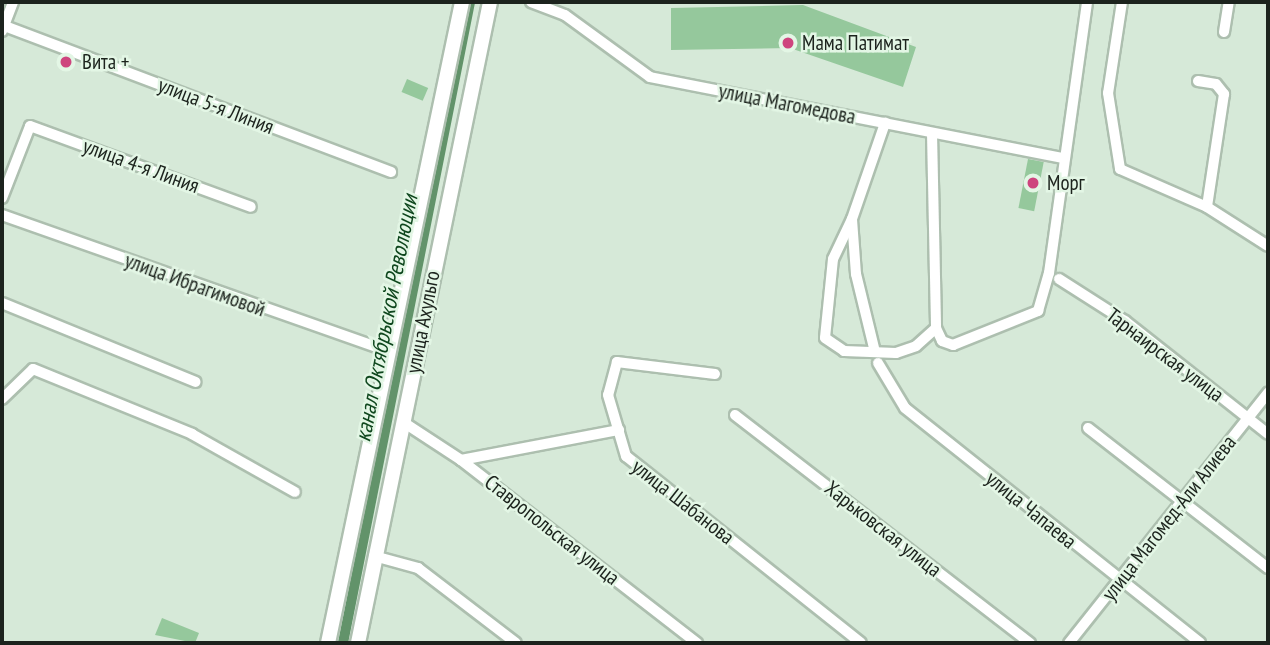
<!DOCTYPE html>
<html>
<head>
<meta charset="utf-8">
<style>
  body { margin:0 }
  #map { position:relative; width:1270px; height:645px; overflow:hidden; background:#d6e9d8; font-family:"PT Sans Narrow",sans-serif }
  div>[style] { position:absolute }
  .canal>* { height:10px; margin:-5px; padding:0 5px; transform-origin:5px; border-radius:5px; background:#62936a }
  .building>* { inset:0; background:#95c89c; transform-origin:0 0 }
  .roads { filter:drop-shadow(2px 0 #adbfaf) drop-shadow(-2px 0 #adbfaf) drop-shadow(0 2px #adbfaf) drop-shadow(0 -2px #adbfaf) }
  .street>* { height:10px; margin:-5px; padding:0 5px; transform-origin:5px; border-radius:5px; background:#fff }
  .secondary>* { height:14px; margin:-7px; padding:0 7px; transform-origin:7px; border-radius:7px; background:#fff }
  .dots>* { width:19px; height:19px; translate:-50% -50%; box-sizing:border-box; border:4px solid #e3f6e5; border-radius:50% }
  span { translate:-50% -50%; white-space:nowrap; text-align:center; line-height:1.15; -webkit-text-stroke:5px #e3f6e5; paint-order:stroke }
  .poi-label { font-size:21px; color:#1c231d }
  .left { translate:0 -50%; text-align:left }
  .street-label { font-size:21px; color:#1c231d }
  .water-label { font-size:23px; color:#0f471e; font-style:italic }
  .frame { position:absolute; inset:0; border:4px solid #1c231d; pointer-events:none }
</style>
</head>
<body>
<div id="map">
  <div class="canal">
    <i style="left:343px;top:643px;width:653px;rotate:-78.79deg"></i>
  </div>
  <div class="building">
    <i style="clip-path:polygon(803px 5px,916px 47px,903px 87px,790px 48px,671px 50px,671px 8px)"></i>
    <i style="left:407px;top:79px;width:23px;height:14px;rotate:23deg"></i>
    <i style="left:1028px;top:159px;width:16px;height:50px;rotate:11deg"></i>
    <i style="clip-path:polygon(162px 618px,199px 633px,195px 643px,155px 635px)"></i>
  </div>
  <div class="roads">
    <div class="street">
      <i style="left:531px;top:2px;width:36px;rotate:21deg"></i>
      <i style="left:565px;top:15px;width:105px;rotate:36.1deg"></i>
      <i style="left:650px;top:77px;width:420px;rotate:11.1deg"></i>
      <i style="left:1122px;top:2px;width:92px;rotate:98.7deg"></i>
      <i style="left:1108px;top:93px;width:77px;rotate:81deg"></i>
      <i style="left:1120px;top:169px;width:95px;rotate:23.6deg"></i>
      <i style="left:1207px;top:207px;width:72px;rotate:32.6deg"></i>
      <i style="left:2px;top:25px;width:416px;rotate:20.7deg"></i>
      <i style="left:2px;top:31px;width:31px;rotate:-69deg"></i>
      <i style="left:1224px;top:32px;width:30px;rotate:-81deg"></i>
      <i style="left:1198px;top:81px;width:18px;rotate:9deg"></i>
      <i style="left:1216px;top:84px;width:13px;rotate:51deg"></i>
      <i style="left:1224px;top:94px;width:114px;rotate:98.6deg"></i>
      <i style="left:932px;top:133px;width:195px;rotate:88.8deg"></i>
      <i style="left:2px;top:198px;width:77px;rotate:-68.7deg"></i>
      <i style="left:30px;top:126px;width:235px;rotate:20.1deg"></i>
      <i style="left:2px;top:215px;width:410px;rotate:19.4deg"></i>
      <i style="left:852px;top:219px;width:44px;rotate:115.4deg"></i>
      <i style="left:833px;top:259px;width:79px;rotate:95.8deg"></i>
      <i style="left:825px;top:338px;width:23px;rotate:34deg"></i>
      <i style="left:844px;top:351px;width:52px;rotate:2.2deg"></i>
      <i style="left:896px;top:353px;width:21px;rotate:-19deg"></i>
      <i style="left:916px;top:346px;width:27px;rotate:-42deg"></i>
      <i style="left:936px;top:328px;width:14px;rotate:65deg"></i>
      <i style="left:942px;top:341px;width:12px;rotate:20deg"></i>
      <i style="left:953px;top:345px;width:92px;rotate:-21.8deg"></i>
      <i style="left:1038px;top:311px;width:40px;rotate:-74deg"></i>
      <i style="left:1049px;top:273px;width:274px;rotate:-82deg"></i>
      <i style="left:1059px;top:279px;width:78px;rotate:32.5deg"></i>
      <i style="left:1125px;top:321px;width:182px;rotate:38.3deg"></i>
      <i style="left:2px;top:303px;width:209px;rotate:22.2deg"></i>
      <i style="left:875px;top:352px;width:80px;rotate:-103.7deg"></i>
      <i style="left:856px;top:274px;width:55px;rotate:-94.2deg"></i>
      <i style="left:852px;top:219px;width:102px;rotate:-71deg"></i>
      <i style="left:878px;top:363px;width:52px;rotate:59deg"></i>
      <i style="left:905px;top:408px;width:377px;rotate:38.5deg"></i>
      <i style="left:715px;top:374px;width:99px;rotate:-173deg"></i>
      <i style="left:617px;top:362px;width:34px;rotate:105deg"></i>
      <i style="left:608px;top:395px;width:64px;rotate:73.6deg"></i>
      <i style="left:626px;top:456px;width:300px;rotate:38.5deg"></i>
      <i style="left:2px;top:399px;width:43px;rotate:-44.1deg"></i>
      <i style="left:33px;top:369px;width:172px;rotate:22.2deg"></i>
      <i style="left:192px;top:434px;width:118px;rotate:29.4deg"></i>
      <i style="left:735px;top:415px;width:373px;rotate:37.7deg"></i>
      <i style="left:403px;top:422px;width:69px;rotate:33.2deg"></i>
      <i style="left:461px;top:460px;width:299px;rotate:37.8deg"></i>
      <i style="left:1088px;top:428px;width:228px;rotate:37.9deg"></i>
      <i style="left:461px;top:460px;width:161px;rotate:-10.8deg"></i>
      <i style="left:374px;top:556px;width:46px;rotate:15.3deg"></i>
      <i style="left:418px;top:568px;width:123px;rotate:37.4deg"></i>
      <i style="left:1069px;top:643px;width:320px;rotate:-51.5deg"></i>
    </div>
    <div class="secondary">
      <i style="left:328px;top:643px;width:655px;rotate:-78.19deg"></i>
      <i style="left:358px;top:643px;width:654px;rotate:-78.36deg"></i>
    </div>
  </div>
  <div class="dots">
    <i style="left:788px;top:43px;background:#ce457e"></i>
    <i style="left:66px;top:62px;background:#ce457e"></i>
    <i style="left:1033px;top:183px;background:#ce457e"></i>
  </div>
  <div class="poi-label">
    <span class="left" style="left:802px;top:43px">Мама Патимат</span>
    <span class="left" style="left:82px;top:62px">Вита +</span>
    <span class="left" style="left:1047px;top:183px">Морг</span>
  </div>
  <div class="street-label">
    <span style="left:787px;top:104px;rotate:11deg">улица Магомедова</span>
    <span style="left:216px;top:106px;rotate:21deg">улица 5-я Линия</span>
    <span style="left:141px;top:166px;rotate:20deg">улица 4-я Линия</span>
    <span style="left:195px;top:285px;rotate:20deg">улица Ибрагимовой</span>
    <span style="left:423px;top:322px;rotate:-79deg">улица Ахульго</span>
    <span style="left:1165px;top:355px;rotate:37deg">Тарнаирская улица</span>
    <span style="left:683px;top:502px;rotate:38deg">улица Шабанова</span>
    <span style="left:1031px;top:510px;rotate:39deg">улица Чапаева</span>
    <span style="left:1169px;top:518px;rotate:-52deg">улица Магомед-Али Алиева</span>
    <span style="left:883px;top:529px;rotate:38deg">Харьковская улица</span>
    <span style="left:552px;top:530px;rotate:38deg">Ставропольская улица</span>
  </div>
  <div class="water-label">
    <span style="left:386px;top:318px;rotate:-79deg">канал Октябрьской Революции</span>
  </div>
  <div class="frame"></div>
</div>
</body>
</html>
